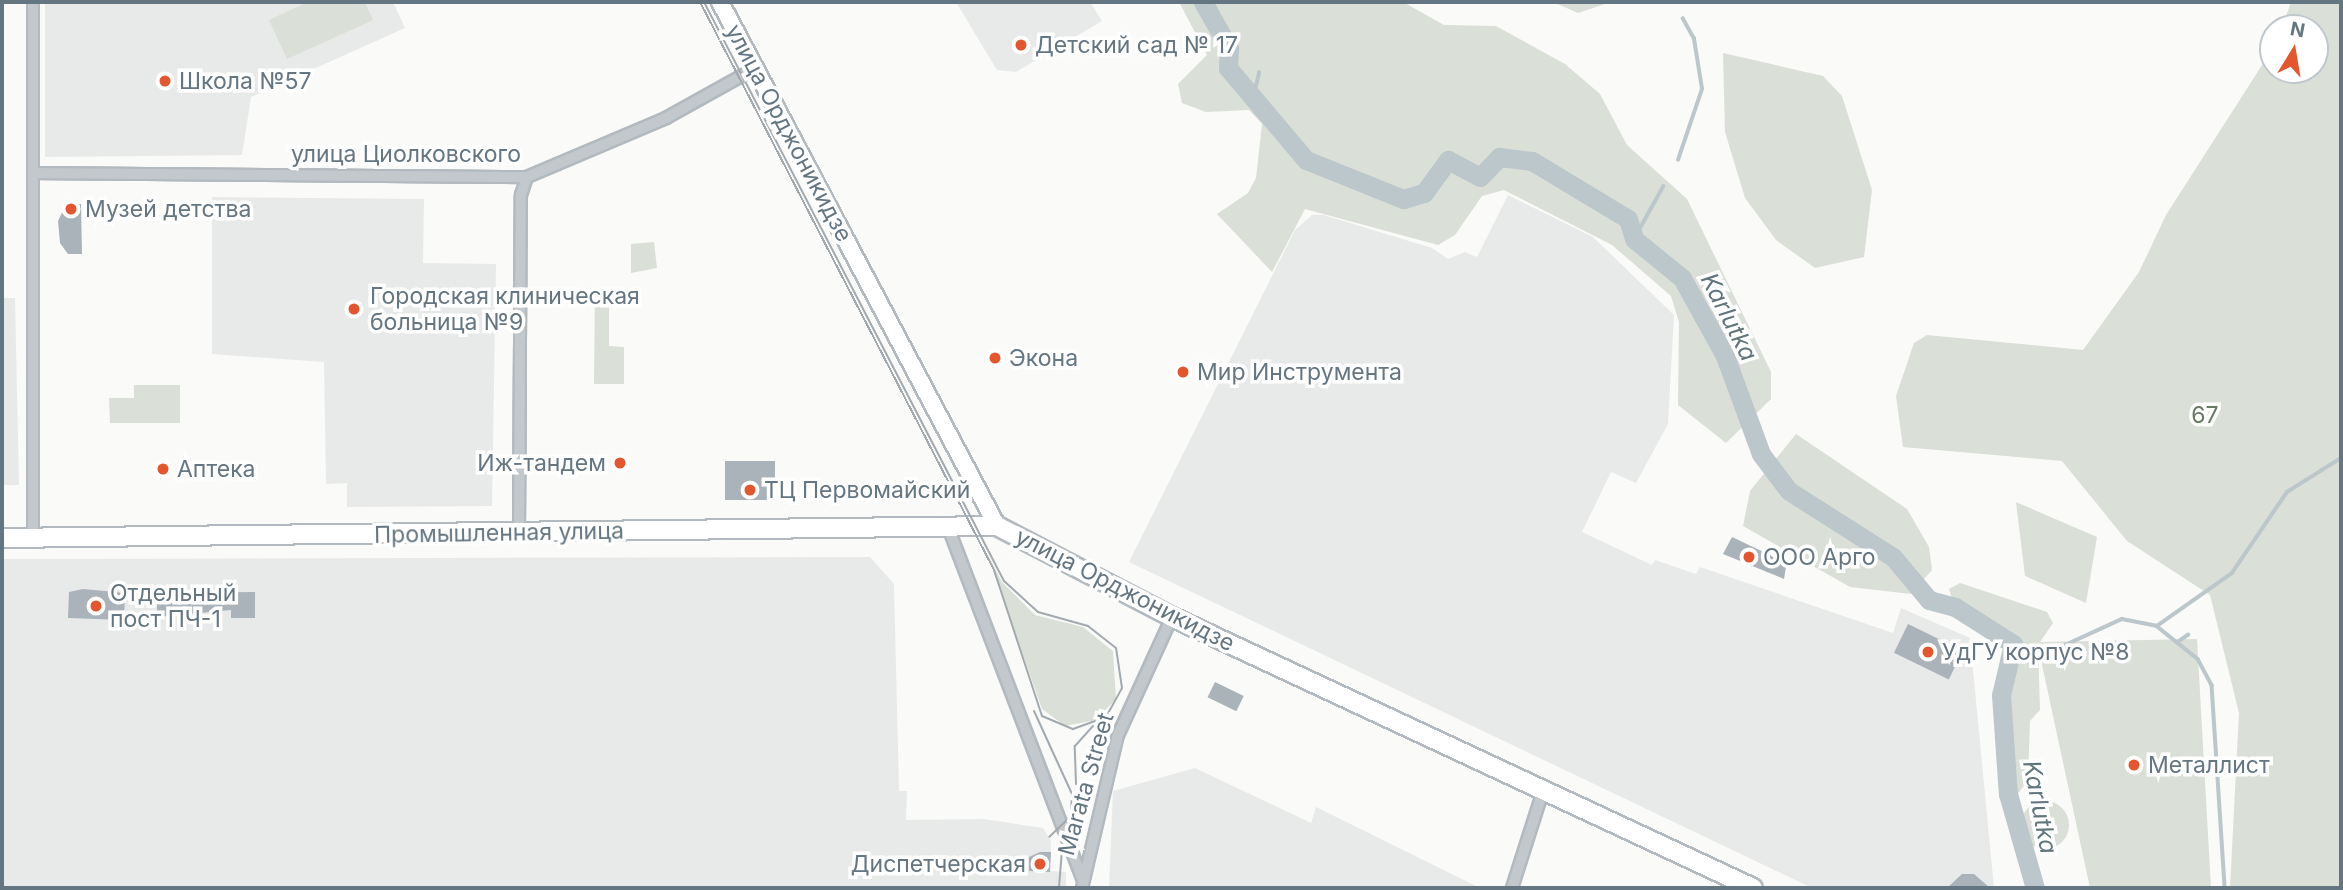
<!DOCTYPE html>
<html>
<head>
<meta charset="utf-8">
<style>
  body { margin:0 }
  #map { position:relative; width:2343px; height:890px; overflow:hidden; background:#fafaf8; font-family:Inter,sans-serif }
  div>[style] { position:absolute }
  .built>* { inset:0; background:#e8e9e9 }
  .green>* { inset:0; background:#dadfd7 }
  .round { border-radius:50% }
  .stream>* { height:3.5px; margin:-1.75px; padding:0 1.75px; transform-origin:1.75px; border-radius:1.75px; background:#bbc7cb }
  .river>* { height:19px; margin:-9.5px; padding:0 9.5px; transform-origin:9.5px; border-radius:9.5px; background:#bbc7cb }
  .building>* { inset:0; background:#aab3b9; transform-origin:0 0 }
  .roads { filter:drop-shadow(2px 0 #b3babf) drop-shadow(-2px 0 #b3babf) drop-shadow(0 2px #b3babf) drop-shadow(0 -2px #b3babf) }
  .street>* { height:10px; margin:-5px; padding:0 5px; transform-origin:5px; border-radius:5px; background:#c3c8cc }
  .secondary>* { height:16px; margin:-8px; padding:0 8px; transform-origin:8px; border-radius:8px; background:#fff }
  .primary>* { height:18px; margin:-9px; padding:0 9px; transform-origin:9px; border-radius:9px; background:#fff }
  .tram>* { height:2px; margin:-1px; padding:0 1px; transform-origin:1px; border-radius:1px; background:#a2aab0 }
  .dots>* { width:19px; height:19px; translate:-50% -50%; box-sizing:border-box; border:4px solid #fff; border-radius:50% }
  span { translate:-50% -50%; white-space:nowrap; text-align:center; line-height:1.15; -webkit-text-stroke:7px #fff; paint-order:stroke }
  .poi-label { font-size:23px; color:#657683 }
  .left { translate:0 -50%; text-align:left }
  .right { translate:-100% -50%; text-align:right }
  .street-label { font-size:23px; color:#657683 }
  .park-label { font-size:23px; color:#687a64 }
  .water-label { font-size:24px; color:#60757c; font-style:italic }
  .frame { position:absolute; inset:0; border:4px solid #657683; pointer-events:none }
  .north { position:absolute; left:2259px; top:14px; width:70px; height:70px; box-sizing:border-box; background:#fff; border:2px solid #c1c8cd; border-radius:50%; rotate:11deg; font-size:19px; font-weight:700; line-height:28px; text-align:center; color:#657683 }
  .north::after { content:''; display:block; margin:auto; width:24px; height:32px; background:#e4572e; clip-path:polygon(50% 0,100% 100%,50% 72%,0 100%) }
</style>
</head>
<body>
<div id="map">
  <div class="built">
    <i style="clip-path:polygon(45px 2px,393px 2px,405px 28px,251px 97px,242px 155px,45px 157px)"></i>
    <i style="clip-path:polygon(956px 2px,1090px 2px,1102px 21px,1016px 72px,997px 70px)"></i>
    <i style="clip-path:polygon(1508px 195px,1593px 237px,1674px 315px,1668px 424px,1636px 483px,1611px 472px,1582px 532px,1652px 565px,1655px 560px,1696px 574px,1700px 567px,1893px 633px,1901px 608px,1970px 638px,1994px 888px,1812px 888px,1129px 562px,1295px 230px,1312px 215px,1324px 215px,1432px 248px,1448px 259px,1465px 252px,1477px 257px)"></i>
    <i style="clip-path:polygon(212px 197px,424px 199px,423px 263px,496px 264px,492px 506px,347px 507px,347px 483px,326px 484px,324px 362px,212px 354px)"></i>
    <i style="clip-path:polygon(2px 298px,15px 298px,19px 485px,2px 485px)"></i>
    <i style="clip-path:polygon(870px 557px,894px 584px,899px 791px,907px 791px,906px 820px,984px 819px,1043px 828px,1051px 841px,1050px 871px,1066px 872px,1066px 888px,2px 888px,2px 559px)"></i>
    <i style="clip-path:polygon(1195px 768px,1311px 823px,1316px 807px,1480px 888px,1109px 888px,1113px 791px)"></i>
  </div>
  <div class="green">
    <i style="clip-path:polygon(308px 2px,365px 2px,373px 20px,287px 59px,269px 20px)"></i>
    <i style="clip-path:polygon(1179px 2px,1403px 2px,1444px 25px,1496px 26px,1565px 64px,1600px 94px,1627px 145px,1687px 199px,1771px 372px,1771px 399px,1726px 443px,1678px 405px,1679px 322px,1671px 296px,1612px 245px,1504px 190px,1482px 196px,1455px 235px,1438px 245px,1305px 209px,1272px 272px,1217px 214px,1248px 193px,1256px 178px,1262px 124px,1249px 110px,1206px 112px,1182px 103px,1178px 84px,1207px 55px)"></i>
    <i style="clip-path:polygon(1553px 2px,1611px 2px,1578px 13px)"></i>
    <i style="clip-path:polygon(2291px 2px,2341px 2px,2341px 888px,2230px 888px,2239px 713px,2210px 595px,2127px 541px,2062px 461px,1903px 447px,1896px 396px,1914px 343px,1927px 335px,2083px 350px,2139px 272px,2166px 215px,2273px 48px,2273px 70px,2315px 70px,2315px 28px,2282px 28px)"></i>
    <i style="clip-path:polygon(1723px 53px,1823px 76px,1842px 96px,1872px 190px,1864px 257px,1815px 268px,1776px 240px,1745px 198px,1725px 132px)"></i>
    <i style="clip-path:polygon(654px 242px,657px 268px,631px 273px,631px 244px)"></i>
    <i style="clip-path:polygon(595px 289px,609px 290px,609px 346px,624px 347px,624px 384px,594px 384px)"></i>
    <i style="clip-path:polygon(134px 385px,180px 385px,180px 423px,110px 423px,109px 398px,134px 398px)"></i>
    <i style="clip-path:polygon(1796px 434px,1907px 509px,1929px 547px,1932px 570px,1911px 594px,1850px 587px,1743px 526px,1750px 491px)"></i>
    <i style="clip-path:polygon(2016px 502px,2097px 537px,2086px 603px,2025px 576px)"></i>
    <i style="clip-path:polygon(987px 553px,1002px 582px,1035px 615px,1083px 627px,1113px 651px,1116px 699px,1096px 720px,1065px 726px,1042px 709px)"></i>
    <i style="clip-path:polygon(1960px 583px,2047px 612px,2053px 623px,2040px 642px,2197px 639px,2211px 888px,2090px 888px,2038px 646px,2040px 710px,2030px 721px,2028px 780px,2017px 795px,2008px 696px,2017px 652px,2010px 631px,1952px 598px,1949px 589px)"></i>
    <i class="round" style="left:2021px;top:801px;width:48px;height:48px"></i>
  </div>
  <div class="stream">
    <i style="left:1254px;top:95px;width:23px;rotate:-77deg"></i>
    <i style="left:1678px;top:160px;width:75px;rotate:-71.3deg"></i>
    <i style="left:1702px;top:89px;width:51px;rotate:-99.1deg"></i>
    <i style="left:1694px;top:39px;width:23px;rotate:-119deg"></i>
    <i style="left:1634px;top:239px;width:60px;rotate:-60.9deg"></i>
    <i style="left:2158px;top:627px;width:51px;rotate:38.7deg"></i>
    <i style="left:2198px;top:659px;width:30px;rotate:62deg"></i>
    <i style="left:2212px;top:685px;width:203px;rotate:86.3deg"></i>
    <i style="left:2179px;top:641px;width:11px;rotate:-34deg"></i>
    <i style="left:2012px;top:661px;width:27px;rotate:-8deg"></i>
    <i style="left:2039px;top:657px;width:91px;rotate:-24.6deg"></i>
    <i style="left:2122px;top:619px;width:36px;rotate:11deg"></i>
    <i style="left:2157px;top:626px;width:92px;rotate:-35.2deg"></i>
    <i style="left:2232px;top:573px;width:98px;rotate:-55.8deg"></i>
    <i style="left:2287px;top:492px;width:64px;rotate:-32.2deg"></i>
  </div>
  <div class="river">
    <i style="left:1203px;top:2px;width:53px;rotate:60.5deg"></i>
    <i style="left:1229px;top:48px;width:20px;rotate:93deg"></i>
    <i style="left:1228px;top:68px;width:121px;rotate:49.7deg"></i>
    <i style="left:1306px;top:160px;width:105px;rotate:21.9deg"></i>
    <i style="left:1403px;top:199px;width:22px;rotate:-16deg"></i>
    <i style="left:1424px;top:193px;width:41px;rotate:-54deg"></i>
    <i style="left:1448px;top:160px;width:36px;rotate:28deg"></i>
    <i style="left:1480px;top:177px;width:28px;rotate:-46deg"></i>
    <i style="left:1499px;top:157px;width:33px;rotate:7deg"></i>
    <i style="left:1532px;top:161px;width:112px;rotate:31.1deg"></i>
    <i style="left:1628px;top:219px;width:21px;rotate:73deg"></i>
    <i style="left:1634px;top:239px;width:62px;rotate:39.1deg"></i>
    <i style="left:1682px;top:278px;width:89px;rotate:61.1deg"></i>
    <i style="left:1725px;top:356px;width:104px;rotate:69.8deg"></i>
    <i style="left:1761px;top:454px;width:46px;rotate:52.9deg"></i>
    <i style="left:1789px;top:491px;width:123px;rotate:32.4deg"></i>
    <i style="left:1893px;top:557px;width:56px;rotate:50.1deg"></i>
    <i style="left:1929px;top:600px;width:27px;rotate:15deg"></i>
    <i style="left:1955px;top:607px;width:69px;rotate:32.5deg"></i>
    <i style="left:2013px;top:644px;width:52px;rotate:103.2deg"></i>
    <i style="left:2001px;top:695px;width:99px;rotate:86deg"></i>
    <i style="left:2008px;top:794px;width:98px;rotate:74deg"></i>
  </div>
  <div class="building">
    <i style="clip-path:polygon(66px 204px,81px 204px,82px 254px,68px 254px,60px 243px,58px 221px)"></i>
    <i style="left:725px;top:461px;width:50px;height:39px"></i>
    <i style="clip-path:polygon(1732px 537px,1770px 555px,1786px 567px,1784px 579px,1723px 554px)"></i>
    <i style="clip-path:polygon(83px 589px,125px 593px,124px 620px,68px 618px,69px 592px)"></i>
    <i style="clip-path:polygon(255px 592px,255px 618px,231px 618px,231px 610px,157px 617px,157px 593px)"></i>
    <i style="left:1908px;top:624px;width:61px;height:32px;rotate:26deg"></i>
    <i style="left:1215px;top:682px;width:32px;height:17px;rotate:26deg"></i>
    <i style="clip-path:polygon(1040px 852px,1051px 852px,1050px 872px,1029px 871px,1029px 857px)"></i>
    <i style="clip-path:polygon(1962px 874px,1974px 874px,1990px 888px,1947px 888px)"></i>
  </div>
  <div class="roads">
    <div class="street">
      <i style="left:33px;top:2px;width:536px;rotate:90deg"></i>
      <i style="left:33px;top:173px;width:494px;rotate:0.5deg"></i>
      <i style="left:527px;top:177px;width:151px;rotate:-23deg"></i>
      <i style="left:666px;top:118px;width:101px;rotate:-29.1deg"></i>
      <i style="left:948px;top:527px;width:376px;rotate:69.1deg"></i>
      <i style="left:519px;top:532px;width:337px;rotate:-89.7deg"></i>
      <i style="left:521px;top:195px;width:19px;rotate:-72deg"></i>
      <i style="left:1082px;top:888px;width:157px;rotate:-76.8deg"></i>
      <i style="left:1118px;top:735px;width:130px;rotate:-65.4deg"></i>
      <i style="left:1512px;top:888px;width:105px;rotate:-72.3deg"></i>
    </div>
    <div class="secondary">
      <i style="left:720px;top:2px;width:593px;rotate:62.14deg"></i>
    </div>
    <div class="primary">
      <i style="left:2px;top:538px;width:995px;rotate:-0.69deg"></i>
      <i style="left:997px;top:526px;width:197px;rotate:27.5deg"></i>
      <i style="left:1172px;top:617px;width:641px;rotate:25.01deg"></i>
    </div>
  </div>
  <div class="tram">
    <i style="left:700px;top:2px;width:640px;rotate:62.63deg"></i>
    <i style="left:994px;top:570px;width:154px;rotate:71.8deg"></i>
    <i style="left:1042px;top:716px;width:34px;rotate:23deg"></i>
    <i style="left:1073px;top:729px;width:35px;rotate:-20deg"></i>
    <i style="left:1106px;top:717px;width:33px;rotate:-61deg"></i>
    <i style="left:1122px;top:688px;width:40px;rotate:-98.5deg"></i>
    <i style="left:1116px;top:648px;width:36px;rotate:-142deg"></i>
    <i style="left:1088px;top:626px;width:52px;rotate:-164.4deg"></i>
    <i style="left:1038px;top:612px;width:46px;rotate:-137.6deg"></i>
    <i style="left:1004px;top:581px;width:652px;rotate:-117.39deg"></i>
    <i style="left:1034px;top:711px;width:91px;rotate:65.4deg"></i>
    <i style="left:1072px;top:794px;width:22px;rotate:93deg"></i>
    <i style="left:1071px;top:816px;width:30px;rotate:136deg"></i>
    <i style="left:1076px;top:784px;width:38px;rotate:-92deg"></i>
    <i style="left:1075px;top:746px;width:27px;rotate:-48deg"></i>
    <i style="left:1059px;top:887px;width:50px;rotate:-85.4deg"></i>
  </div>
  <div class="dots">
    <i style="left:1021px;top:45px;background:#e4572e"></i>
    <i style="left:165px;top:81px;background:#e4572e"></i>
    <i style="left:71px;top:209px;background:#e4572e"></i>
    <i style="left:354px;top:309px;background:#e4572e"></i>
    <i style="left:995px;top:358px;background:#e4572e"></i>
    <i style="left:1183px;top:372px;background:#e4572e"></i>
    <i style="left:620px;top:463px;background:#e4572e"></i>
    <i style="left:163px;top:469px;background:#e4572e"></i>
    <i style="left:750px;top:490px;background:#e4572e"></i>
    <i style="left:1749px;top:557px;background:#e4572e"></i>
    <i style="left:96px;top:606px;background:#e4572e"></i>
    <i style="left:1928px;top:652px;background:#e4572e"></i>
    <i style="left:2134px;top:765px;background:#e4572e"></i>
    <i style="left:1040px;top:864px;background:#e4572e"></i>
  </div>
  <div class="poi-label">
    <span class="left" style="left:1035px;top:45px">Детский сад № 17</span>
    <span class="left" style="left:179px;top:81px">Школа №57</span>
    <span class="left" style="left:85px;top:209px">Музей детства</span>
    <span class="left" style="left:370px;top:309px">Городская клиническая<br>больница №9</span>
    <span class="left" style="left:1009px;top:358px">Экона</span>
    <span class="left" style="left:1197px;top:372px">Мир Инструмента</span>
    <span class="right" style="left:606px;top:463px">Иж-тандем</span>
    <span class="left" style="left:177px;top:469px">Аптека</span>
    <span class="left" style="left:764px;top:490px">ТЦ Первомайский</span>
    <span class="left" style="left:1763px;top:557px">ООО Арго</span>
    <span class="left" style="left:110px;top:606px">Отдельный<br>пост ПЧ-1</span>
    <span class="left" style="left:1942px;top:652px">УдГУ корпус №8</span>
    <span class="left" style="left:2148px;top:765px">Металлист</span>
    <span class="right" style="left:1026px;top:864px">Диспетчерская</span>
  </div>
  <div class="street-label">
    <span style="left:789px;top:133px;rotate:62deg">улица Орджоникидзе</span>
    <span style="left:406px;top:154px">улица Циолковского</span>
    <span style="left:499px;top:533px;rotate:-1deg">Промышленная улица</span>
    <span style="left:1125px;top:590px;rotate:27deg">улица Орджоникидзе</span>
    <span style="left:1086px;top:784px;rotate:-74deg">Marata Street</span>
  </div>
  <div class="park-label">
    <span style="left:2205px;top:415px">67</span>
  </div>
  <div class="water-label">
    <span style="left:1729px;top:317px;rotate:63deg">Karlutka</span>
    <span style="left:2040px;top:807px;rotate:79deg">Karlutka</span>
  </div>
  <div class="frame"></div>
  <div class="north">N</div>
</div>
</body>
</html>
